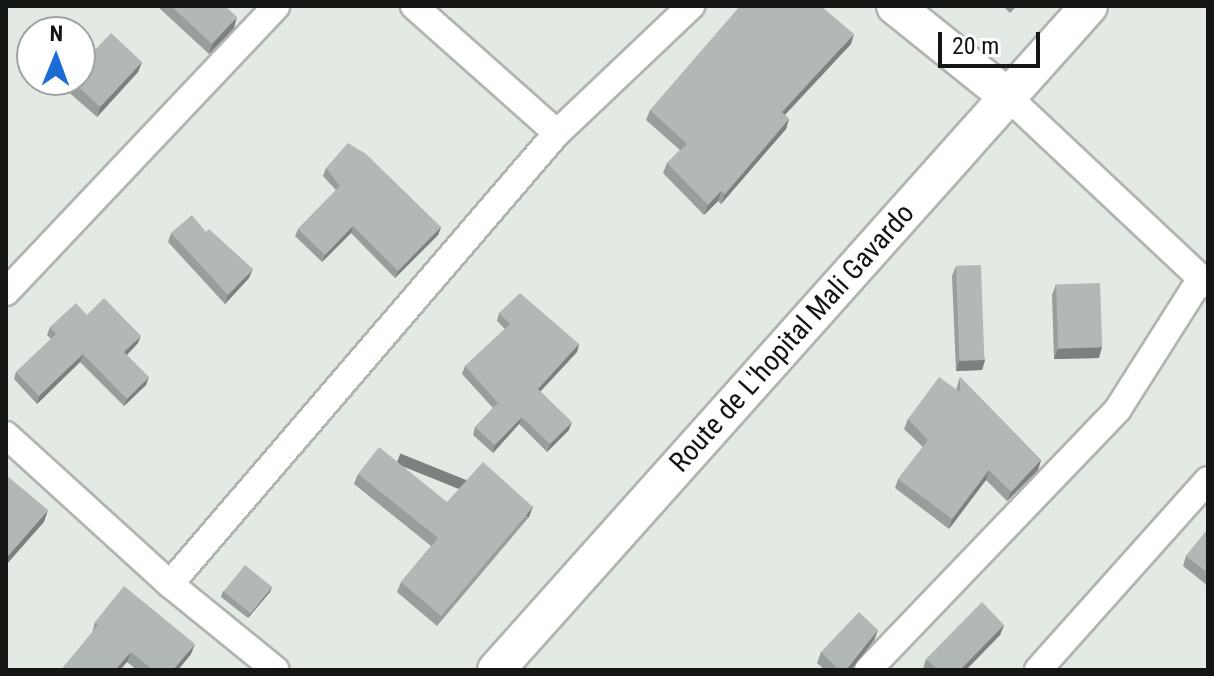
<!DOCTYPE html>
<html>
<head>
<meta charset="utf-8">
<style>
  body { margin:0 }
  #map { position:relative; width:1214px; height:676px; overflow:hidden; background:#e3e9e3; font-family:"Roboto Condensed",sans-serif }
  div>[style] { position:absolute }
  .roads { filter:drop-shadow(2px 0 #b0b5b0) drop-shadow(-2px 0 #b0b5b0) drop-shadow(0 2px #b0b5b0) drop-shadow(0 -2px #b0b5b0) }
  .street>* { height:26px; margin:-13px; padding:0 13px; transform-origin:13px; border-radius:13px; background:#fff }
  .secondary>* { height:36px; margin:-18px; padding:0 18px; transform-origin:18px; border-radius:18px; background:#fff }
  .wall>* { inset:0; background:#989e9c }
  .shaded-wall>* { inset:0; background:#7c817f; transform-origin:0 0 }
  .building>* { inset:0; background:#b1b8b5; transform-origin:0 0 }
  span { translate:-50% -50%; white-space:nowrap; text-align:center; line-height:1.15; -webkit-text-stroke:7px #fff; paint-order:stroke }
  .street-label { font-size:28px; color:#141614 }
  .frame { position:absolute; inset:0; border:8px solid #141614; pointer-events:none }
  .north { position:absolute; left:16px; top:16px; width:80px; height:80px; box-sizing:border-box; background:#fff; border:2px solid #a1a2a1; border-radius:50%; rotate:1deg; font-size:22px; font-weight:700; line-height:32px; text-align:center; color:#141614 }
  .north::after { content:''; display:block; margin:auto; width:28px; height:36px; background:#1c6cd6; clip-path:polygon(50% 0,100% 100%,50% 72%,0 100%) }
  .scale { position:absolute; left:938px; top:32px; width:102px; height:36px; box-sizing:border-box; border:4px solid #141614; border-top:0; padding-left:10px; font-size:24px; line-height:28px; white-space:nowrap; color:#141614; -webkit-text-stroke:6px #fff; paint-order:stroke }
</style>
</head>
<body>
<div id="map">
  <div class="roads">
    <div class="street">
      <i style="left:414px;top:6px;width:191px;rotate:41.6deg"></i>
      <i style="left:1008px;top:97px;width:274px;rotate:43.2deg"></i>
      <i style="left:6px;top:292px;width:393px;rotate:-46.6deg"></i>
      <i style="left:6px;top:435px;width:222px;rotate:42.3deg"></i>
      <i style="left:170px;top:584px;width:136px;rotate:39.1deg"></i>
      <i style="left:170px;top:584px;width:594px;rotate:-49.37deg"></i>
      <i style="left:557px;top:133px;width:185px;rotate:-43.5deg"></i>
      <i style="left:868px;top:670px;width:361px;rotate:-46.2deg"></i>
      <i style="left:1118px;top:409px;width:155px;rotate:-57.6deg"></i>
      <i style="left:1038px;top:670px;width:255px;rotate:-48.2deg"></i>
    </div>
    <div class="secondary">
      <i style="left:895px;top:6px;width:145px;rotate:38.8deg"></i>
      <i style="left:496px;top:670px;width:890px;rotate:-48.23deg"></i>
    </div>
  </div>
  <div class="wall">
    <i style="clip-path:polygon(157px 6px,225px 6px,234px 28px,209px 54px)"></i>
    <i style="clip-path:polygon(1003px 6px,1017px 6px,1010px 13px)"></i>
    <i style="clip-path:polygon(851px 44px,785px 115px,789px 119px,786px 129px,721px 204px,718px 201px,704px 215px,663px 173px,667px 163px,680px 150px,646px 120px,650px 110px)"></i>
    <i style="clip-path:polygon(142px 62px,138px 72px,97px 117px,65px 89px,68px 80px,80px 80px)"></i>
    <i style="clip-path:polygon(326px 168px,441px 227px,438px 235px,395px 278px,351px 233px,322px 262px,295px 236px,298px 229px,336px 190px,323px 176px)"></i>
    <i style="clip-path:polygon(171px 233px,249px 278px,225px 304px,168px 242px)"></i>
    <i style="clip-path:polygon(956px 266px,985px 360px,982px 370px,956px 371px,952px 276px)"></i>
    <i style="clip-path:polygon(1056px 284px,1099px 358px,1054px 359px,1052px 295px)"></i>
    <i style="clip-path:polygon(499px 313px,579px 344px,577px 352px,540px 392px,569px 430px,547px 452px,519px 424px,493px 453px,473px 435px,475px 427px,493px 408px,462px 374px,465px 366px,505px 329px,497px 321px)"></i>
    <i style="clip-path:polygon(87px 315px,138px 343px,127px 355px,146px 385px,124px 406px,80px 362px,37px 404px,14px 379px,16px 372px,51px 339px,47px 335px,50px 327px)"></i>
    <i style="clip-path:polygon(960px 377px,1041px 460px,1038px 470px,1007px 501px,986px 480px,949px 529px,895px 488px,898px 479px,923px 447px,904px 429px,908px 419px,956px 390px)"></i>
    <i style="clip-path:polygon(358px 474px,447px 502px,529px 517px,437px 626px,397px 592px,401px 582px,431px 546px,354px 484px)"></i>
    <i style="clip-path:polygon(1208px 529px,1208px 586px,1183px 566px,1186px 556px)"></i>
    <i style="clip-path:polygon(272px 587px,270px 592px,248px 618px,221px 597px,223px 591px)"></i>
    <i style="clip-path:polygon(95px 622px,191px 654px,178px 670px,137px 670px,127px 662px,120px 670px,61px 670px,92px 633px)"></i>
    <i style="clip-path:polygon(1004px 625px,1000px 635px,966px 670px,924px 670px,923px 669px,926px 659px)"></i>
    <i style="clip-path:polygon(878px 630px,874px 640px,851px 670px,825px 670px,817px 663px,821px 652px)"></i>
  </div>
  <div class="shaded-wall">
    <i style="clip-path:polygon(237px 17px,234px 28px,209px 54px,212px 44px)"></i>
    <i style="clip-path:polygon(854px 34px,851px 44px,778px 122px,782px 112px)"></i>
    <i style="clip-path:polygon(142px 62px,138px 72px,97px 117px,100px 107px)"></i>
    <i style="clip-path:polygon(789px 119px,786px 129px,721px 204px,725px 194px)"></i>
    <i style="clip-path:polygon(721px 191px,718px 201px,704px 215px,708px 205px)"></i>
    <i style="clip-path:polygon(353px 226px,351px 233px,322px 262px,325px 255px)"></i>
    <i style="clip-path:polygon(441px 227px,438px 235px,395px 278px,398px 271px)"></i>
    <i style="clip-path:polygon(253px 269px,249px 278px,225px 304px,228px 295px)"></i>
    <i style="clip-path:polygon(141px 336px,138px 343px,122px 360px,124px 352px)"></i>
    <i style="clip-path:polygon(579px 344px,577px 352px,535px 397px,538px 389px)"></i>
    <i style="clip-path:polygon(1102px 347px,1099px 358px,1054px 359px,1058px 349px)"></i>
    <i style="clip-path:polygon(83px 354px,80px 362px,37px 404px,39px 396px)"></i>
    <i style="clip-path:polygon(985px 360px,982px 370px,956px 371px,959px 361px)"></i>
    <i style="clip-path:polygon(149px 377px,146px 385px,124px 406px,127px 399px)"></i>
    <i style="clip-path:polygon(522px 417px,519px 424px,493px 453px,495px 445px)"></i>
    <i style="clip-path:polygon(572px 422px,569px 430px,547px 452px,550px 444px)"></i>
    <i style="clip-path:polygon(1041px 460px,1038px 470px,1007px 501px,1011px 492px)"></i>
    <i style="clip-path:polygon(989px 470px,986px 480px,949px 529px,952px 519px)"></i>
    <i style="left:533px;top:507px;width:11px;height:143px;rotate:112deg"></i>
    <i style="clip-path:polygon(48px 510px,44px 522px,6px 565px,6px 558px)"></i>
    <i style="clip-path:polygon(272px 587px,270px 592px,248px 618px,250px 613px)"></i>
    <i style="clip-path:polygon(1004px 625px,1000px 635px,966px 670px,960px 670px)"></i>
    <i style="clip-path:polygon(878px 630px,874px 640px,851px 670px,846px 670px)"></i>
    <i style="clip-path:polygon(195px 644px,191px 654px,178px 670px,173px 670px)"></i>
    <i style="clip-path:polygon(131px 652px,127px 662px,120px 670px,115px 670px)"></i>
  </div>
  <div class="building">
    <i style="clip-path:polygon(171px 6px,225px 6px,237px 17px,212px 44px)"></i>
    <i style="clip-path:polygon(740px 6px,821px 6px,854px 34px,782px 112px,789px 119px,725px 194px,721px 191px,708px 205px,667px 163px,687px 144px,650px 110px)"></i>
    <i style="clip-path:polygon(111px 33px,142px 62px,100px 107px,71px 80px,80px 80px,80px 66px)"></i>
    <i style="clip-path:polygon(348px 143px,366px 154px,441px 227px,398px 271px,353px 226px,325px 255px,298px 229px,340px 186px,326px 168px)"></i>
    <i style="clip-path:polygon(192px 215px,206px 232px,209px 229px,253px 269px,228px 295px,171px 233px)"></i>
    <i style="left:981px;top:265px;width:95px;height:25px;rotate:88deg"></i>
    <i style="left:1100px;top:283px;width:64px;height:44px;rotate:88deg"></i>
    <i style="clip-path:polygon(520px 293px,579px 344px,538px 389px,572px 422px,550px 444px,522px 417px,495px 445px,475px 427px,498px 403px,465px 366px,510px 324px,499px 313px)"></i>
    <i style="clip-path:polygon(104px 298px,141px 336px,124px 352px,149px 377px,127px 399px,83px 354px,39px 396px,16px 372px,56px 334px,50px 327px,76px 303px,87px 315px)"></i>
    <i style="clip-path:polygon(939px 377px,960px 392px,960px 377px,1041px 460px,1011px 492px,989px 470px,952px 519px,898px 479px,928px 440px,908px 419px)"></i>
    <i style="clip-path:polygon(379px 447px,447px 502px,483px 462px,533px 507px,441px 616px,401px 582px,438px 538px,358px 474px)"></i>
    <i style="clip-path:polygon(6px 475px,48px 510px,6px 558px)"></i>
    <i style="clip-path:polygon(1208px 529px,1208px 573px,1186px 556px)"></i>
    <i style="left:245px;top:565px;width:35px;height:34px;rotate:39deg"></i>
    <i style="clip-path:polygon(124px 586px,195px 644px,173px 670px,153px 670px,131px 652px,115px 670px,61px 670px,98px 625px,95px 622px)"></i>
    <i style="clip-path:polygon(982px 602px,1004px 625px,960px 670px,938px 670px,926px 659px)"></i>
    <i style="clip-path:polygon(859px 612px,878px 630px,846px 670px,839px 670px,821px 652px)"></i>
  </div>
  <div class="street-label">
    <span style="left:792px;top:338px;rotate:-48deg">Route de L'hopital Mali Gavardo</span>
  </div>
  <div class="frame"></div>
  <div class="north">N</div>
  <div class="scale">20 m</div>
</div>
</body>
</html>
